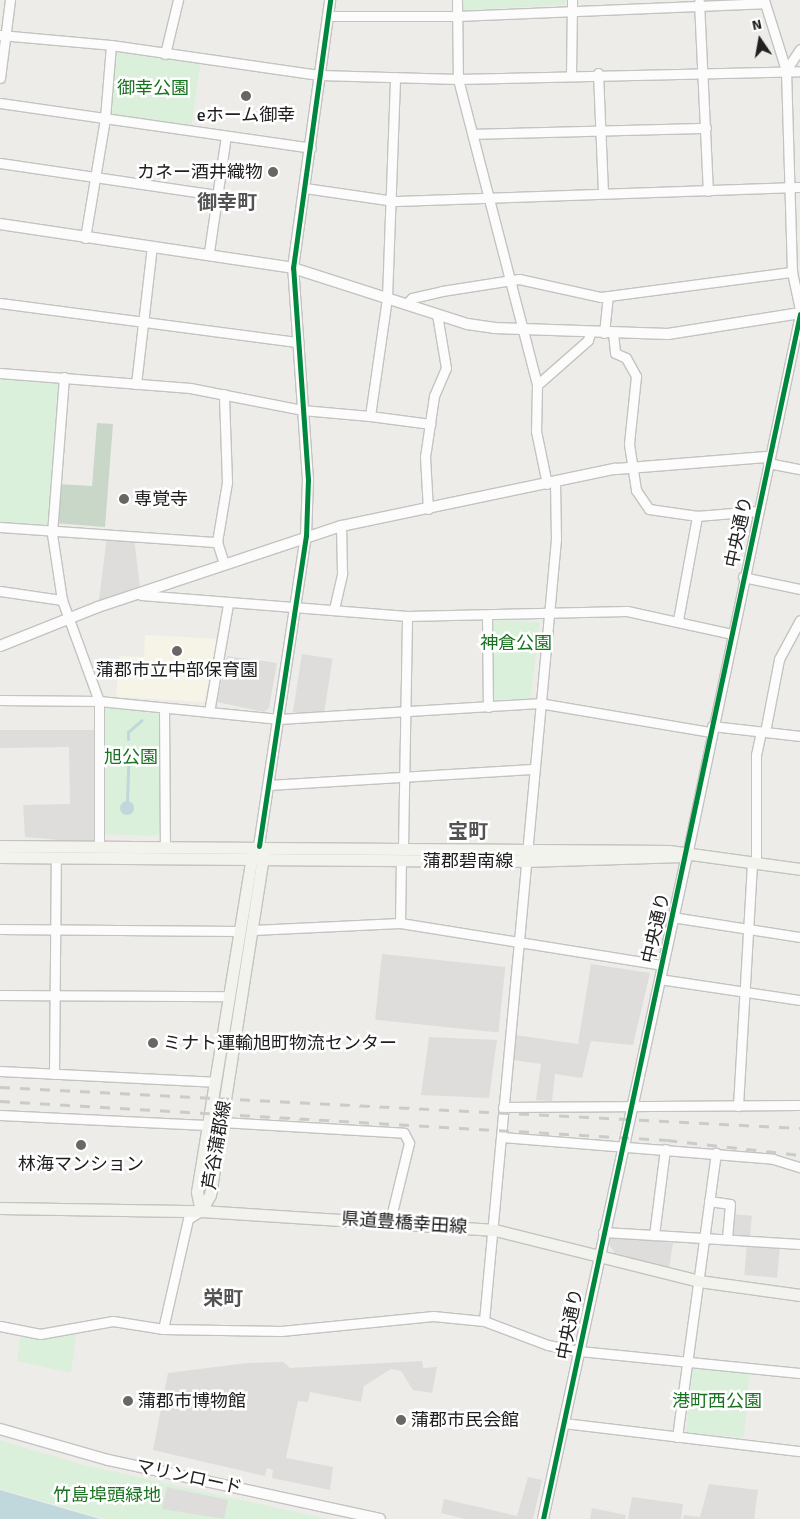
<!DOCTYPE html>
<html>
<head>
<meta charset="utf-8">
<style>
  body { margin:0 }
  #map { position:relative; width:800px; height:1519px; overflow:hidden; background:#edece9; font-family:Signika,"Noto Sans JP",sans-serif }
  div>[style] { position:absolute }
  .education>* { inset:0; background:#f5f4e6 }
  .cemetery>* { inset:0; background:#c9d7c9 }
  .park>* { inset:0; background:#daf0da; transform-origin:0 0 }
  .parking>* { inset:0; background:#dedddc; transform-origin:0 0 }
  .water>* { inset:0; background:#c0d7dc }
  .round { border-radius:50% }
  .stream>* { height:3px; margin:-1.5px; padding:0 1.5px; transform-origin:1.5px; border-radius:1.5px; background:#c0d7dc }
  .roads { filter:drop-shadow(1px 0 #c3c3c1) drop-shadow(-1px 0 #c3c3c1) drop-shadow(0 1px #c3c3c1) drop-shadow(0 -1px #c3c3c1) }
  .minor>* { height:9px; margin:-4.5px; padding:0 4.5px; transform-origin:4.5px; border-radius:4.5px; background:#fcfcfc }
  .tertiary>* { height:10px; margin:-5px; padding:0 5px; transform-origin:5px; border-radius:5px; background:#fcfcfc }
  .secondary>* { height:11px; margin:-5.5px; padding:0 5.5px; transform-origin:5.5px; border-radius:5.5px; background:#f2f3ec }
  .rail>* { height:3px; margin-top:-1.5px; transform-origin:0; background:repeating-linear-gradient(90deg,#cbcbca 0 10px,transparent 0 20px) }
  .cycleway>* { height:5px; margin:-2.5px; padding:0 2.5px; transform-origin:2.5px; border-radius:2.5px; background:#00873e }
  .dots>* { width:14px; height:14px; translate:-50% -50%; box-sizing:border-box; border:2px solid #fff; border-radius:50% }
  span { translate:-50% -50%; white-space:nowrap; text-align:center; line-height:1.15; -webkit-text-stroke:5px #fff; paint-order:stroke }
  .park-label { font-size:18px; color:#197220 }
  .poi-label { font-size:18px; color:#202020 }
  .right { translate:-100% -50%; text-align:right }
  .left { translate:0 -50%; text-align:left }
  .street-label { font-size:18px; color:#202020 }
  .quarter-label { font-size:20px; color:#535353; font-weight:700 }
  .north { position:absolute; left:735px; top:15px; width:50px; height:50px; -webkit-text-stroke:4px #fff; paint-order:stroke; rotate:348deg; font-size:14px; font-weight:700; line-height:20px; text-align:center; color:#202020 }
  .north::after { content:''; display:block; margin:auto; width:18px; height:22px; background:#202020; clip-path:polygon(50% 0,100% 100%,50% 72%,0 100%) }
</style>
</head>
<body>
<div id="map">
  <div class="education">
    <i style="clip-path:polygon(145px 635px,218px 639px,204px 702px,116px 697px,119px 656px,144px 657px)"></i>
  </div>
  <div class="cemetery">
    <i style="clip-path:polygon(97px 423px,113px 424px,105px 527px,54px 523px,57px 484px,92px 486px)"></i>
  </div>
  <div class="park">
    <i style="clip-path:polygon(462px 0,567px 0,564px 5px,464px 10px)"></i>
    <i style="left:111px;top:45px;width:91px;height:73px;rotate:8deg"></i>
    <i style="clip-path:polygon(0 373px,64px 377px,52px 534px,0 527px)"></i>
    <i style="clip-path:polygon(494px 620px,540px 622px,530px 700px,493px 699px)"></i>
    <i style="clip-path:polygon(107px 707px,159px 714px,159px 834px,155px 836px,103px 834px,103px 711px)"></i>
    <i style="clip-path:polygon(77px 1328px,71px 1373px,17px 1361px,21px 1330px,40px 1334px)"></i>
    <i style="left:692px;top:1365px;width:58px;height:68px;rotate:5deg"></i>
    <i style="clip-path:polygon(0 1440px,83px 1465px,328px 1519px,105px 1519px,0 1489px)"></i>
  </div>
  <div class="parking">
    <i style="clip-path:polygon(107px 536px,134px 538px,141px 595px,98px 607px)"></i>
    <i style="left:302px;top:654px;width:31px;height:59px;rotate:9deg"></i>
    <i style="clip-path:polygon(227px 656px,277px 663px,269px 708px,264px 712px,217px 702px)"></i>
    <i style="clip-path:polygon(0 730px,94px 730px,96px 843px,25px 837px,23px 805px,70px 804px,69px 747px,0 748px)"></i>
    <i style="left:382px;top:954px;width:124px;height:66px;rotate:6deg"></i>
    <i style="clip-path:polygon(591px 964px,650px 973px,633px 1045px,591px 1041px,582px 1078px,555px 1074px,552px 1101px,536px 1100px,541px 1064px,513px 1060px,515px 1035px,578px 1044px)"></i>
    <i style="clip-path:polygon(429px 1037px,497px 1040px,489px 1098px,421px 1095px)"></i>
    <i style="left:731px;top:1214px;width:21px;height:21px;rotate:5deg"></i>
    <i style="clip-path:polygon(611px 1235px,673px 1243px,669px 1269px,616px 1256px,609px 1244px)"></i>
    <i style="left:747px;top:1244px;width:33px;height:31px;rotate:5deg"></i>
    <i style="clip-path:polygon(422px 1361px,423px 1368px,437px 1367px,432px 1393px,413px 1390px,401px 1371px,391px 1369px,364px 1386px,361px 1402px,310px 1392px,308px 1402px,298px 1401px,286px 1458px,333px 1467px,330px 1490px,272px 1478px,273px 1470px,267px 1468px,265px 1476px,153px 1450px,168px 1373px,247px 1363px,283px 1362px,290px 1368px)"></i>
    <i style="clip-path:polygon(528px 1477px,542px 1480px,533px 1519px,465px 1519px,441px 1513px,444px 1499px,517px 1516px)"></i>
    <i style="clip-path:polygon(709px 1484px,758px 1490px,754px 1519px,683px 1519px,684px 1515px,700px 1517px)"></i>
    <i style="clip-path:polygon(167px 1487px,228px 1500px,224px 1519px,162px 1509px)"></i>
    <i style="clip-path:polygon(632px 1497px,683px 1504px,681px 1519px,628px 1519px)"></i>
    <i style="clip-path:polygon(592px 1508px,626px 1515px,625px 1519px,590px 1519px)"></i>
  </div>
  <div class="water">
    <i style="clip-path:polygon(116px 753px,139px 753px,139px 756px,128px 764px)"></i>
    <i class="round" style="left:120px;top:801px;width:14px;height:14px"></i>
    <i style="clip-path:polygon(0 1490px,100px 1519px,0 1519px)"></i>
  </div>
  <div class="stream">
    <i style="left:128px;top:739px;width:7px;rotate:-90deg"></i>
    <i style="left:128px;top:732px;width:18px;rotate:-41deg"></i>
    <i style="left:127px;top:801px;width:37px;rotate:-88deg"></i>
  </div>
  <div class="roads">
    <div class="minor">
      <i style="left:457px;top:0;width:79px;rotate:89.3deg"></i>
      <i style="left:458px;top:79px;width:316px;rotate:75.5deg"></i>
      <i style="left:537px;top:385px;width:46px;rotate:91.2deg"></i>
      <i style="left:536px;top:431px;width:54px;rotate:78.3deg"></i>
      <i style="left:764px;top:0;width:73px;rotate:72.6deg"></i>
      <i style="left:786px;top:70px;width:202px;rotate:88.3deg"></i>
      <i style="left:792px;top:272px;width:40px;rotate:78deg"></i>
      <i style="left:699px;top:2px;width:189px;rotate:87.3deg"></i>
      <i style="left:328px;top:16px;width:129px"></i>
      <i style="left:457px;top:16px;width:307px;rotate:-2.4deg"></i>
      <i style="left:0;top:35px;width:111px;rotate:5.1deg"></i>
      <i style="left:111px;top:45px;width:210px;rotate:8.2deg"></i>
      <i style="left:319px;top:75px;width:139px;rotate:1.6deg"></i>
      <i style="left:458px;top:79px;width:342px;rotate:-1.3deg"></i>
      <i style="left:165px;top:54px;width:56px;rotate:-76.5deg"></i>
      <i style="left:786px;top:70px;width:25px;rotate:-56deg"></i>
      <i style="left:598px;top:73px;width:120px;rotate:87.6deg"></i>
      <i style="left:571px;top:75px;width:75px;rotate:-89.2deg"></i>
      <i style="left:0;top:78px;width:79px;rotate:-82.7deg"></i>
      <i style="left:0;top:103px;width:314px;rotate:8.2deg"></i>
      <i style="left:473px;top:134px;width:233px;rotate:-1.5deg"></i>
      <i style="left:0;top:163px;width:219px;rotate:8.4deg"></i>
      <i style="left:305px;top:188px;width:90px;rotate:8.3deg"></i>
      <i style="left:394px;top:201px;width:406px;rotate:-2deg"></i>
      <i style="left:85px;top:238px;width:122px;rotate:-80.5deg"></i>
      <i style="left:105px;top:118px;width:73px;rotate:-85.3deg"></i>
      <i style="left:209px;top:252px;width:117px;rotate:-81.7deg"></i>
      <i style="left:0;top:303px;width:301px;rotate:7.5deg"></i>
      <i style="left:406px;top:304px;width:8px;rotate:-45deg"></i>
      <i style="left:412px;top:298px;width:31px;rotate:-13deg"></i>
      <i style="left:442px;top:291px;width:78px;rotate:-8.9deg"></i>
      <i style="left:519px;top:279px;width:84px;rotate:12.4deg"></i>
      <i style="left:601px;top:297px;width:193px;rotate:-7.5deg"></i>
      <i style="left:604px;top:333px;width:37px;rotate:-84deg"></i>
      <i style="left:613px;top:333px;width:20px;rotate:84deg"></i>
      <i style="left:615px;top:353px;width:12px;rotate:24deg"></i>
      <i style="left:626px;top:358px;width:21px;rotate:61deg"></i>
      <i style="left:636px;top:376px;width:68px;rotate:95.9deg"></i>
      <i style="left:629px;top:444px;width:47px;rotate:81.3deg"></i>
      <i style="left:636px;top:490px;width:23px;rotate:56deg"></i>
      <i style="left:649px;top:509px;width:49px;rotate:8.3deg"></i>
      <i style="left:0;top:373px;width:191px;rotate:4.5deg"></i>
      <i style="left:190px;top:388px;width:114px;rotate:11.1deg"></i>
      <i style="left:302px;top:410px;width:68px;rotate:5deg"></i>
      <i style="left:370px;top:416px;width:119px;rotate:-81.8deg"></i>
      <i style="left:387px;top:298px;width:221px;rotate:-87.9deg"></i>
      <i style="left:64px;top:377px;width:157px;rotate:94.4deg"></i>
      <i style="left:52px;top:534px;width:67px;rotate:81.4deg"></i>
      <i style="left:62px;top:600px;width:108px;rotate:69.9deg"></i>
      <i style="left:99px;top:701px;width:146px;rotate:90deg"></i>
      <i style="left:136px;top:384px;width:139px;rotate:-83.4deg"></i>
      <i style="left:537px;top:385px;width:68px;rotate:-41.4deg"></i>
      <i style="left:588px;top:340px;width:7px;rotate:-74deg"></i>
      <i style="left:370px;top:416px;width:61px;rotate:7.6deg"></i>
      <i style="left:768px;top:463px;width:33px;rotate:11deg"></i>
      <i style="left:428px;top:509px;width:52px;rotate:-93.3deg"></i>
      <i style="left:425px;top:457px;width:62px;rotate:-81.6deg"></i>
      <i style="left:434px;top:396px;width:30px;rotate:-67deg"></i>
      <i style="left:446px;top:368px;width:55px;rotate:-99.5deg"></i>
      <i style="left:0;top:527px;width:218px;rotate:4deg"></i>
      <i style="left:217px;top:542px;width:22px;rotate:72deg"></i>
      <i style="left:217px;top:542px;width:61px;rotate:-80.5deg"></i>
      <i style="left:227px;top:482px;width:88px;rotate:-92deg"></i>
      <i style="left:743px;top:577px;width:58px;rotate:11.9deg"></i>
      <i style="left:0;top:591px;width:63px;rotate:8.3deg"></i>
      <i style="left:141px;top:595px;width:267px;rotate:4.5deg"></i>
      <i style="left:407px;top:616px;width:220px;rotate:-1.3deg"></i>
      <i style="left:627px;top:611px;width:107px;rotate:12.4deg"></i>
      <i style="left:334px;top:609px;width:37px;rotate:-77deg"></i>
      <i style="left:342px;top:573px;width:47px;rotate:-91.2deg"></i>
      <i style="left:487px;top:616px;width:91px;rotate:89.4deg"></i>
      <i style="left:678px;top:620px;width:106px;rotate:-79.6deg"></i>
      <i style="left:697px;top:516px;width:60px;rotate:-4.8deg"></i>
      <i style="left:0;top:700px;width:99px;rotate:0.6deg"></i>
      <i style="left:99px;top:701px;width:181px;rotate:5.7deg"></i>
      <i style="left:279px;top:719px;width:260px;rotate:-3.5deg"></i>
      <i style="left:539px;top:703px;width:173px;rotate:9.6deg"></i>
      <i style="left:164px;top:708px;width:138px;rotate:89.6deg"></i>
      <i style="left:209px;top:712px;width:110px;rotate:-80deg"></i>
      <i style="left:712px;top:726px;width:89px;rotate:6.5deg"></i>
      <i style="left:765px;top:732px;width:74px;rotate:-79.1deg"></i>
      <i style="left:779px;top:659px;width:44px;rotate:-61.7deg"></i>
      <i style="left:269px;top:785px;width:263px;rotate:-3.5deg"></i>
      <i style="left:403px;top:849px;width:233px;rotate:-89deg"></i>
      <i style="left:687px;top:855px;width:553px;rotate:-78.2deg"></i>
      <i style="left:756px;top:864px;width:109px;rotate:-90deg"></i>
      <i style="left:756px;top:755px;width:24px;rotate:-78deg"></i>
      <i style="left:672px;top:917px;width:130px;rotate:8.9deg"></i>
      <i style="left:400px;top:923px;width:63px;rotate:-89.1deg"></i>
      <i style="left:0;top:929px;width:238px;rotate:0.5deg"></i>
      <i style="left:253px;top:930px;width:147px;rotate:-2.7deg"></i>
      <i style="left:400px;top:923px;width:265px;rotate:9.1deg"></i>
      <i style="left:659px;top:979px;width:143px;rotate:8.5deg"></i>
      <i style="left:0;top:995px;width:227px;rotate:0.3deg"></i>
      <i style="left:0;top:1071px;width:214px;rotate:2.9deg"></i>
      <i style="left:54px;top:1074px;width:217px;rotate:-89.5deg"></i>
      <i style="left:738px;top:1106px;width:242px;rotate:-86.7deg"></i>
      <i style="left:503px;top:1107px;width:297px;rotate:-0.4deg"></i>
      <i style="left:0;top:1115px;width:206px;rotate:2.8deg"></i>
      <i style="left:221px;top:1122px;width:183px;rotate:3.4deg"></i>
      <i style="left:404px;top:1133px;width:11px;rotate:63deg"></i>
      <i style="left:409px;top:1143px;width:80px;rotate:103.7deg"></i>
      <i style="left:502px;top:1137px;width:272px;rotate:4.6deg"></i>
      <i style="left:773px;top:1159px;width:28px;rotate:17deg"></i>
      <i style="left:665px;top:1149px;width:87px;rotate:97.3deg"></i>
      <i style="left:654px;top:1235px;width:146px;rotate:3.5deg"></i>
      <i style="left:709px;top:1201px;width:21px;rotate:8deg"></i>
      <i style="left:730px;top:1204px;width:34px;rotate:95deg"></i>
      <i style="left:603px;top:1232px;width:51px;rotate:3.4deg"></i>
      <i style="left:484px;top:1321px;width:785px;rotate:-84.74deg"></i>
      <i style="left:556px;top:539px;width:57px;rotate:-91deg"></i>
      <i style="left:0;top:1326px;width:41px;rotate:11.3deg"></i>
      <i style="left:40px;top:1334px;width:74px;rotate:-10.1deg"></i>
      <i style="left:113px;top:1321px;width:51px;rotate:9.1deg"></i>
      <i style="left:163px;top:1329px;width:118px;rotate:1deg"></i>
      <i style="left:281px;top:1331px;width:153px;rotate:-5.6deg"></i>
      <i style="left:433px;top:1316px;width:51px;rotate:5.6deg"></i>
      <i style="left:484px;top:1321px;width:68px;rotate:20.6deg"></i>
      <i style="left:548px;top:1345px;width:32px;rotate:11deg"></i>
      <i style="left:579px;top:1351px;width:222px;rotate:5.7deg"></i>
      <i style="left:163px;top:1329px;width:113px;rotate:-77.2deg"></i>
      <i style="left:188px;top:1219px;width:15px;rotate:-32deg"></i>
      <i style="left:564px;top:1423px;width:238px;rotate:6.8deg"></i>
      <i style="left:677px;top:1437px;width:287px;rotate:-82.2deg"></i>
    </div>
    <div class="tertiary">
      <i style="left:0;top:224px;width:296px;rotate:8.5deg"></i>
      <i style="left:293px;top:268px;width:183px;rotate:17.8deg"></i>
      <i style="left:467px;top:324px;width:27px;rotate:8deg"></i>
      <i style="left:494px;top:328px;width:174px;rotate:2deg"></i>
      <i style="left:668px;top:334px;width:134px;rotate:-9deg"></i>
      <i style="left:0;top:646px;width:105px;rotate:-21.7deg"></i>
      <i style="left:98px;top:607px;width:256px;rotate:-18.4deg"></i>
      <i style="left:341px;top:526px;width:280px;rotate:-11.8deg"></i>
      <i style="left:615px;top:469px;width:153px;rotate:-4.5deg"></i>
      <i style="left:259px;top:846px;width:314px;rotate:-81.4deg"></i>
      <i style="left:306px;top:536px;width:56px;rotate:-88deg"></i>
      <i style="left:308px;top:480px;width:213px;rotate:-94deg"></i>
      <i style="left:293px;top:268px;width:271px;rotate:-82.1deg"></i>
      <i style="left:0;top:1429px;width:112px;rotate:16deg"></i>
      <i style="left:108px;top:1460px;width:278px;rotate:12.2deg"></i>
      <i style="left:543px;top:1519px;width:679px;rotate:-77.76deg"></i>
    </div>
    <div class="secondary">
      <i style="left:0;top:846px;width:669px;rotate:0.43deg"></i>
      <i style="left:669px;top:851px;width:132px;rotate:7.8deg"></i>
      <i style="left:0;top:857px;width:525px;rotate:0.44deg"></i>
      <i style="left:525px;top:861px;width:158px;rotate:-1.8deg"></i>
      <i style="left:0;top:1208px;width:201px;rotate:0.9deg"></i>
      <i style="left:201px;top:1211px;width:295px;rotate:3.7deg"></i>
      <i style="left:495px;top:1230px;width:210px;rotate:14deg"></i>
      <i style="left:699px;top:1281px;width:102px;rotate:7.9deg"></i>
      <i style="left:201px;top:1211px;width:18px;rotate:-61deg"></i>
      <i style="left:210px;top:1195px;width:344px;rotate:-81.1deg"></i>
      <i style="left:201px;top:1211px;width:19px;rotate:-102deg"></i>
      <i style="left:197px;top:1192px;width:340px;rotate:-80.7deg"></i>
    </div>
  </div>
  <div class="rail">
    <i style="left:0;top:1087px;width:801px;rotate:2.93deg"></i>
    <i style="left:0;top:1101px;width:668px;rotate:3.35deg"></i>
    <i style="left:667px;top:1140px;width:134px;rotate:6.4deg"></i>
  </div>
  <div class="cycleway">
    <i style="left:259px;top:846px;width:314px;rotate:-81.4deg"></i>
    <i style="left:306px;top:536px;width:56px;rotate:-88deg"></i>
    <i style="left:308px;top:480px;width:213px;rotate:-94deg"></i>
    <i style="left:293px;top:268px;width:271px;rotate:-82.1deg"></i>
    <i style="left:543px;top:1519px;width:1232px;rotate:-77.96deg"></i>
  </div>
  <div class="dots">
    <i style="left:246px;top:96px;background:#686766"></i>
    <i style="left:273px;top:172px;background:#686766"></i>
    <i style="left:124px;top:499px;background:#686766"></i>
    <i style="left:177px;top:651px;background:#686766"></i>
    <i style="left:153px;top:1043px;background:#686766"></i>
    <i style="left:81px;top:1145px;background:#686766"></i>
    <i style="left:128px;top:1401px;background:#686766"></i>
    <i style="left:401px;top:1420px;background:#686766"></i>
  </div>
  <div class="park-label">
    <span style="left:153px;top:88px">御幸公園</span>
    <span style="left:516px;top:643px">神倉公園</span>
    <span style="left:131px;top:757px">旭公園</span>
    <span style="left:717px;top:1401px">港町西公園</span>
    <span style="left:107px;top:1495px">竹島埠頭緑地</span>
  </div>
  <div class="poi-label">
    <span style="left:246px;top:115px">eホーム御幸</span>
    <span class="right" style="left:263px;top:172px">カネー酒井織物</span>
    <span class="left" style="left:134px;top:499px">専覚寺</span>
    <span style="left:177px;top:670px">蒲郡市立中部保育園</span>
    <span class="left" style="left:163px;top:1043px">ミナト運輸旭町物流センター</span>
    <span style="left:81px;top:1164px">林海マンション</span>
    <span class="left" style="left:138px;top:1401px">蒲郡市博物館</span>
    <span class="left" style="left:411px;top:1420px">蒲郡市民会館</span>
  </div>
  <div class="street-label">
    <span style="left:739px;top:532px;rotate:-78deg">中央通り</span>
    <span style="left:468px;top:861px">蒲郡碧南線</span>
    <span style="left:656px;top:928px;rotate:-77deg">中央通り</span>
    <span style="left:217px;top:1145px;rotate:-80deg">芦谷蒲郡線</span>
    <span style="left:404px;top:1223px;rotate:4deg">県道豊橋幸田線</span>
    <span style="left:570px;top:1324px;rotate:-79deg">中央通り</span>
    <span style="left:189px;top:1477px;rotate:12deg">マリンロード</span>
  </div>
  <div class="quarter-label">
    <span style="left:227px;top:202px">御幸町</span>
    <span style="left:468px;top:831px">宝町</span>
    <span style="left:223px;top:1298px">栄町</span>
  </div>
  <div class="north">N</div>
</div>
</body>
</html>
